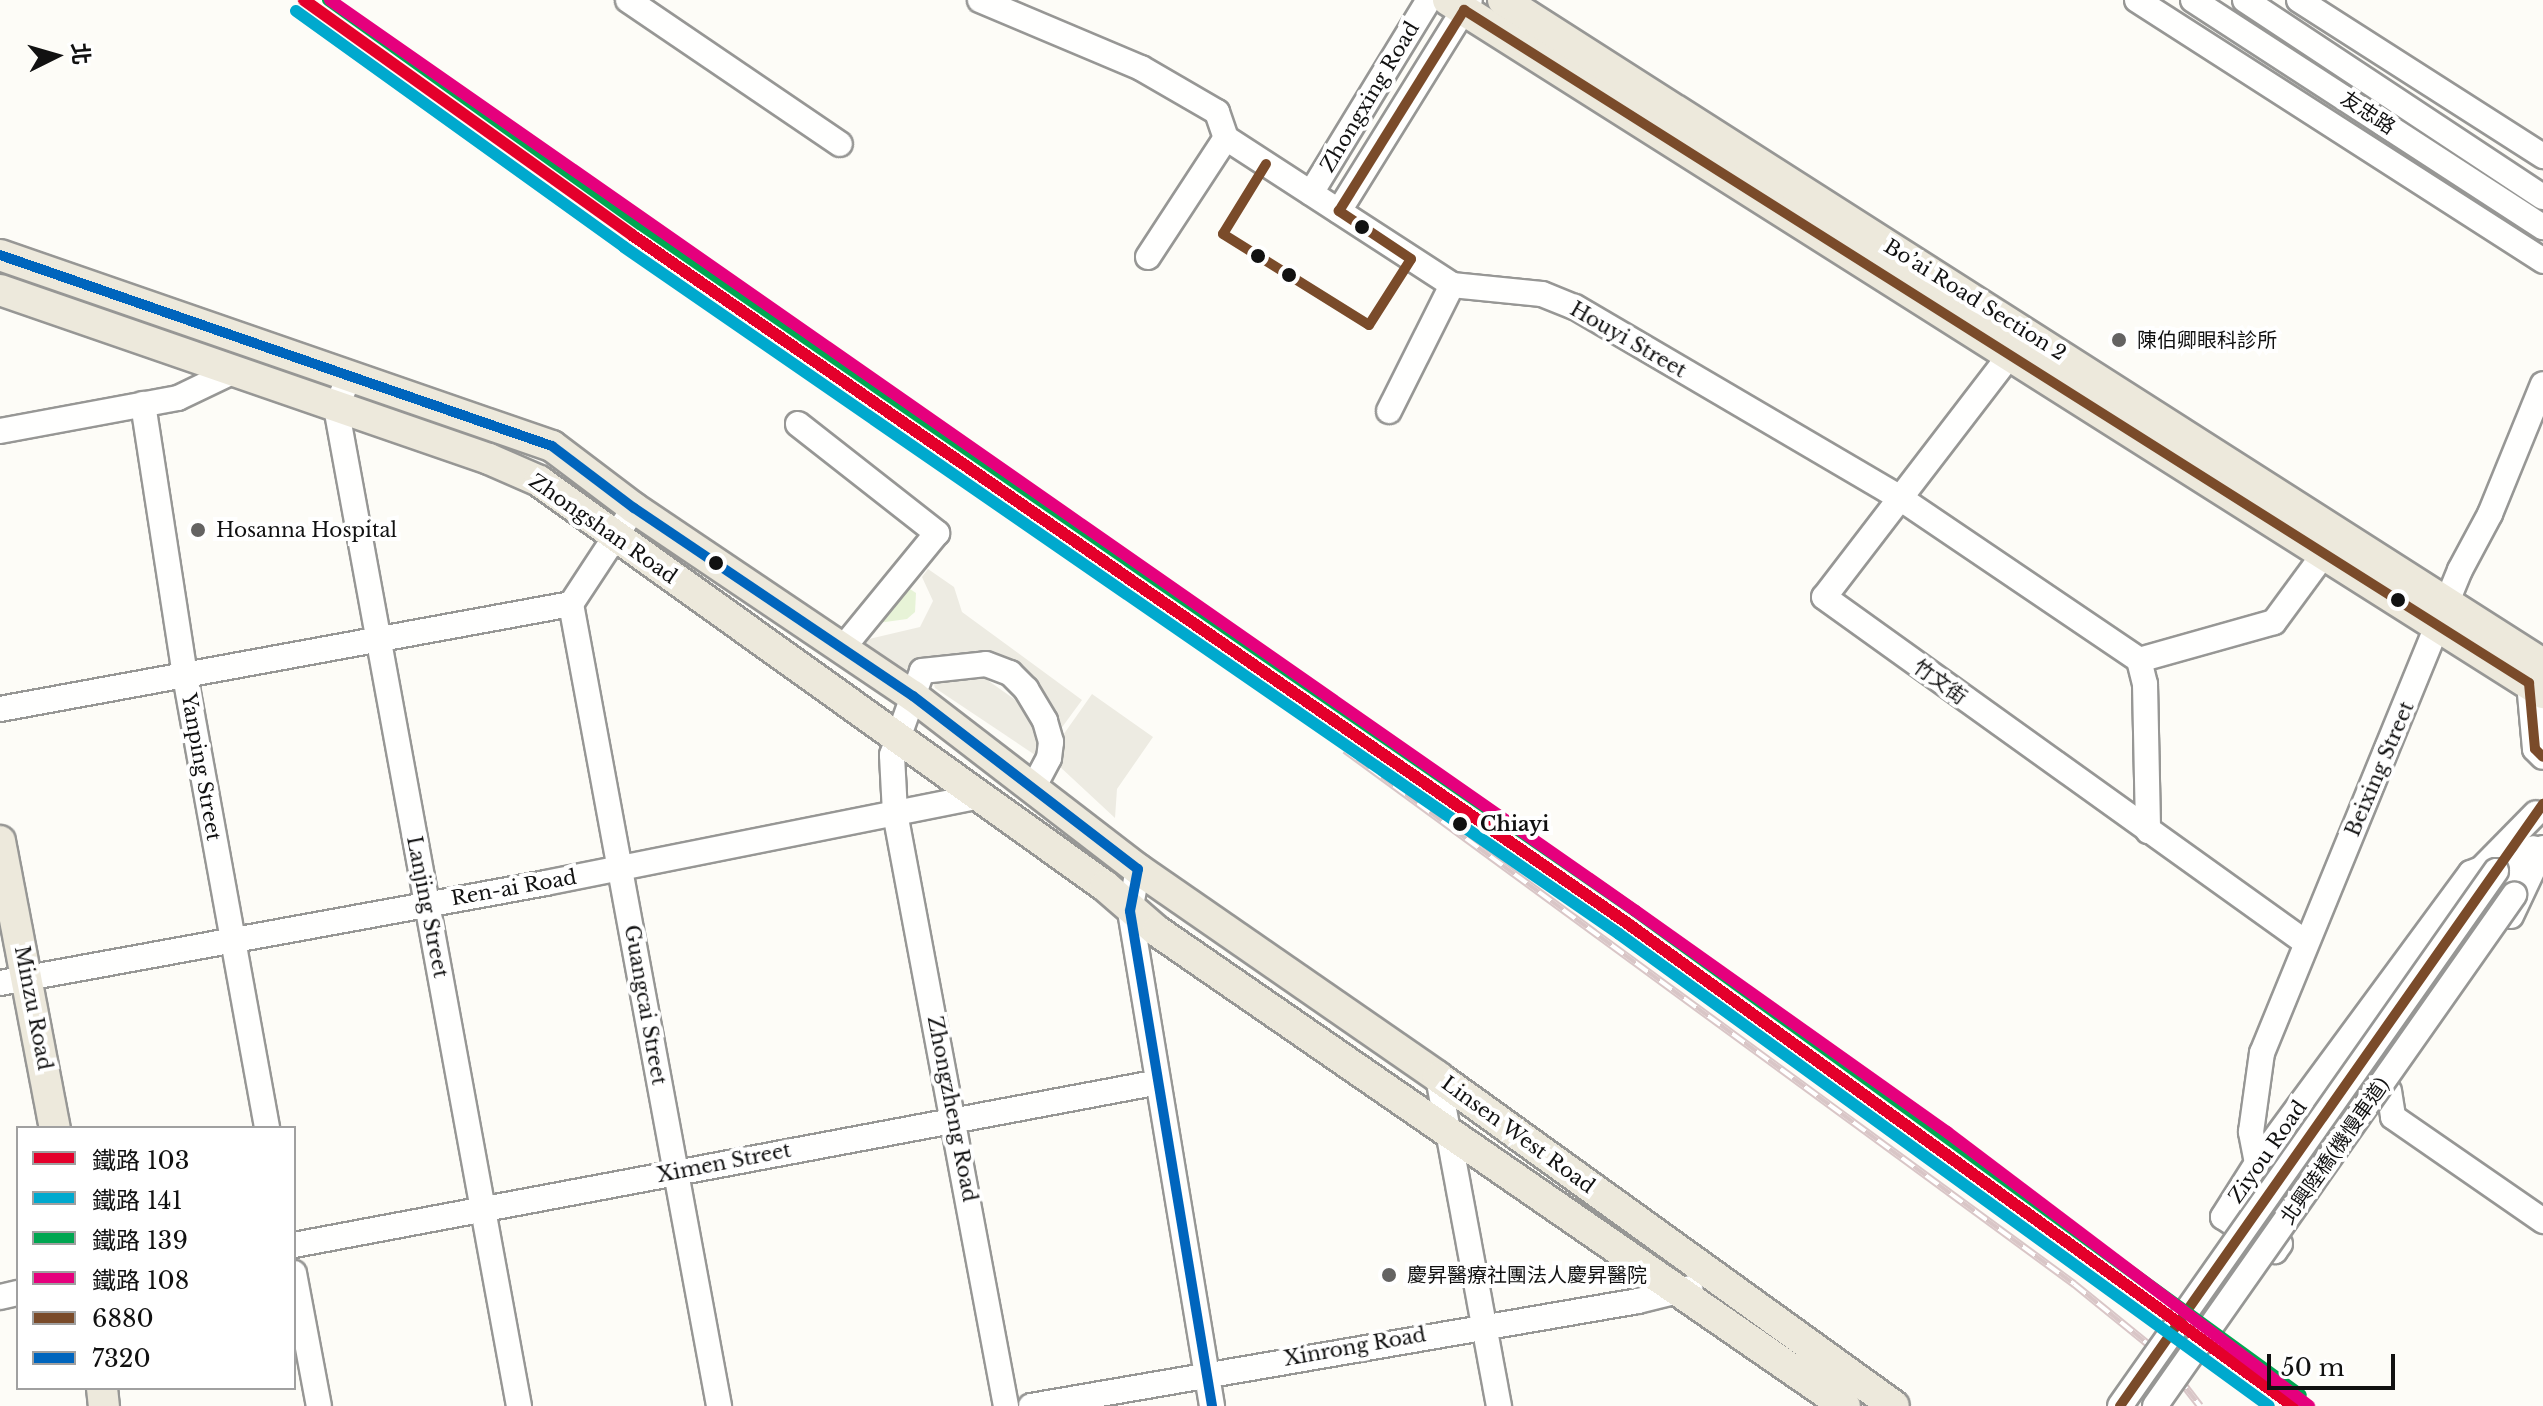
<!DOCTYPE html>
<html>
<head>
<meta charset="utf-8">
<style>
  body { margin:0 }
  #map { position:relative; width:2543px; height:1406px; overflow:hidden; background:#fdfcf7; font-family:"Libre Baskerville","Noto Sans TC",serif }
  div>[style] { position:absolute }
  .green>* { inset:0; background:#e7f3d7 }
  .plaza>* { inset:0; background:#edebe2 }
  .roads { filter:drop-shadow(2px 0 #979795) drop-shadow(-2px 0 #979795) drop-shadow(0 2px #979795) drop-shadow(0 -2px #979795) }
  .minor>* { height:24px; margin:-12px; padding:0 12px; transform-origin:12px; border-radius:12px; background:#fffffe }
  .major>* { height:30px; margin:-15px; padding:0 15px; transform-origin:15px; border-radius:15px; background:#ede9dc }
  .rail>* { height:8px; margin-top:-4px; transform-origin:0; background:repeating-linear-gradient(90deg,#fff 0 15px,#d9c6c7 0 30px); box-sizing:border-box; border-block:2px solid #d9c6c7 }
  .bridges { filter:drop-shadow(2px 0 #979795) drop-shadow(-2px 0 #979795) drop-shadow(0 2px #979795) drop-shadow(0 -2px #979795) }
  .minor-bridge>* { height:24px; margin:-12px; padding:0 12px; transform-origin:12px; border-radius:12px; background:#fffffe }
  .bus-1>* { height:10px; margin:-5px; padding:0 5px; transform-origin:5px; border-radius:5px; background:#7a4b2a }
  .bus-2>* { height:10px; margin:-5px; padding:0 5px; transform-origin:5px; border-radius:5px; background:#0065bd }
  .rail-1>* { height:12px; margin:-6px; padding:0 6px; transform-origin:6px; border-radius:6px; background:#e4002b }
  .rail-2>* { height:12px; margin:-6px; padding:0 6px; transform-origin:6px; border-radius:6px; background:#00a9ce }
  .rail-3>* { height:12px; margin:-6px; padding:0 6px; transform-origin:6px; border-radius:6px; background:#00a651 }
  .rail-4>* { height:12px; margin:-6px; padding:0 6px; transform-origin:6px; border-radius:6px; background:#e5007d }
  .dots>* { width:22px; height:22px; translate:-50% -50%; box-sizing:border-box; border:4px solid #fff; border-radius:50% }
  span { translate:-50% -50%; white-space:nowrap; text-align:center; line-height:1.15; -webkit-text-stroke:8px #fff; paint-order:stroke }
  .street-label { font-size:20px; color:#111 }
  .poi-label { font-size:20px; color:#111 }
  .left { translate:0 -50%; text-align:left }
  .stop-label { font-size:20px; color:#111; font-weight:700 }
  .legend { position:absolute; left:16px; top:1126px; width:280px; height:264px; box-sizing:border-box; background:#fff; border:2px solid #a0a0a0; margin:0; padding:10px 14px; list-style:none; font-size:24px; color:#111 }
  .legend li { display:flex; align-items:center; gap:16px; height:40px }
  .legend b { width:40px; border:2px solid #a0a0a0 }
  .north { position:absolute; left:16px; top:16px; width:80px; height:80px; -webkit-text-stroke:6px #fff; paint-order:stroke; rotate:85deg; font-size:22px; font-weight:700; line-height:32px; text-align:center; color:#111 }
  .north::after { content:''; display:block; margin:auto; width:28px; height:36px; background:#111; clip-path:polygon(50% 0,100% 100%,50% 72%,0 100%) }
  .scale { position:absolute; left:2267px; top:1354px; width:128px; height:36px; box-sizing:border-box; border:4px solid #111; border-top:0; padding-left:10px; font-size:24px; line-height:28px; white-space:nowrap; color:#111; -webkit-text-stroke:6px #fff; paint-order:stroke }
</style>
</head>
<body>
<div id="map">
  <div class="green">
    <i style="clip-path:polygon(907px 587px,916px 593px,915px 612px,907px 619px,878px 623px)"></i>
  </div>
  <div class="plaza">
    <i style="clip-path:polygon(928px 569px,954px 587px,962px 612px,1082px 700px,1060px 730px,1043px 694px,1022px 670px,993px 653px,941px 655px,898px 673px,858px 650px,869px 639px,920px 627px,933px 601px,922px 577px)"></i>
    <i style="clip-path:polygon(976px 672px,1031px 711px,1043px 744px,1038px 757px,935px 688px,932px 677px)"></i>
    <i style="clip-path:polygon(1092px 694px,1153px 737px,1117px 789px,1115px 818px,1058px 765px,1061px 738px)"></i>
  </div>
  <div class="roads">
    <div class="minor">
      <i style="left:628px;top:0;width:256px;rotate:34.2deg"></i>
      <i style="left:980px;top:0;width:175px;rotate:22.9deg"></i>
      <i style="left:1141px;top:68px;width:88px;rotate:30.1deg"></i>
      <i style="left:1217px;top:112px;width:28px;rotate:71deg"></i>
      <i style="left:1226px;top:138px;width:270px;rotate:33deg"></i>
      <i style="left:1452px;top:285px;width:90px;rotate:5.7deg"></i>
      <i style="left:1542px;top:294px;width:35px;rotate:22deg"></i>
      <i style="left:1575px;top:307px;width:377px;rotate:30.4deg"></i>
      <i style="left:1900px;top:498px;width:289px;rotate:34.1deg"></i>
      <i style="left:2139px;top:660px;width:25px;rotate:76deg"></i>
      <i style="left:2145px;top:684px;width:147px;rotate:88.8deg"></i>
      <i style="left:2137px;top:0;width:483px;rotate:32.7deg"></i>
      <i style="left:2193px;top:0;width:417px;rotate:33deg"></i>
      <i style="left:2245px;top:0;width:357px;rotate:33.5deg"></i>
      <i style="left:2299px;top:0;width:290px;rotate:32.6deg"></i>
      <i style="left:1311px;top:193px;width:226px;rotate:-58.6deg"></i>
      <i style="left:1339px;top:211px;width:248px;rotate:-58.2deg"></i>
      <i style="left:1148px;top:257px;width:142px;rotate:-56.8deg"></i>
      <i style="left:2010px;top:355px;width:305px;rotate:127.5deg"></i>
      <i style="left:1824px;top:597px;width:592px;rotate:35.65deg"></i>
      <i style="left:349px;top:377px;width:33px;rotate:113deg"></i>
      <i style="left:336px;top:407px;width:1016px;rotate:79.62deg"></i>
      <i style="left:143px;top:404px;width:275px;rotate:81.2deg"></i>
      <i style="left:185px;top:676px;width:459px;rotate:79.7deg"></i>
      <i style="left:1389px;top:411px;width:141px;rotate:-63.4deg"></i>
      <i style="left:798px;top:424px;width:177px;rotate:38.1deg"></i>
      <i style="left:937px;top:533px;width:150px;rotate:129.3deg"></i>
      <i style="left:0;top:431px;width:181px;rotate:-10.5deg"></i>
      <i style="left:178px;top:398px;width:58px;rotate:-25.7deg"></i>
      <i style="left:571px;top:604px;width:816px;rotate:79.54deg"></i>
      <i style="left:571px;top:604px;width:115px;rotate:-56.7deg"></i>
      <i style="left:2139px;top:660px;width:140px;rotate:-15.7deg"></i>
      <i style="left:2274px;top:622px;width:84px;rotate:-53.7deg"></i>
      <i style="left:2529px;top:683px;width:66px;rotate:84.8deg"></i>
      <i style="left:2535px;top:749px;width:11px;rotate:45deg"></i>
      <i style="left:0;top:709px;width:581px;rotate:-10.42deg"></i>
      <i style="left:1138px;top:869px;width:43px;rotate:100.8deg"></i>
      <i style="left:1130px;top:911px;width:502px;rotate:80.59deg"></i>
      <i style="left:2508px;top:880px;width:41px;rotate:-50.9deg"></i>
      <i style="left:2511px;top:916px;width:75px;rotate:-64.8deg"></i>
      <i style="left:0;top:983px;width:555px;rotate:-10.38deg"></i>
      <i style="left:546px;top:883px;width:443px;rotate:-11.3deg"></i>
      <i style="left:1438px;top:1077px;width:335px;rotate:79.5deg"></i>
      <i style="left:2389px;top:1091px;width:26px;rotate:81deg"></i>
      <i style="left:2393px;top:1117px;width:183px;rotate:34.7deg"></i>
      <i style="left:2257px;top:1163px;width:32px;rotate:-101deg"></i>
      <i style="left:2251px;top:1132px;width:80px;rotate:-82.1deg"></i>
      <i style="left:2262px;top:1053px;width:522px;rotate:-67.71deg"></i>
      <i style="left:2460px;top:570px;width:64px;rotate:-61.8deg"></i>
      <i style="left:2490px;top:514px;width:140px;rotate:-67.8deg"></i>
      <i style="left:2280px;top:1244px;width:9px;rotate:126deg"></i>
      <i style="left:2275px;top:1251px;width:62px;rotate:-146.8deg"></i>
      <i style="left:2223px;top:1217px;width:64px;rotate:-57.8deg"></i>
      <i style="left:2257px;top:1163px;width:360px;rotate:-53.6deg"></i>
      <i style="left:2471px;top:873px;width:11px;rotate:-22deg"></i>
      <i style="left:2481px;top:869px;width:78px;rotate:-45.5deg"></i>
      <i style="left:294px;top:1245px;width:875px;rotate:-10.67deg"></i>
      <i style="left:294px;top:1273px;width:135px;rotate:79.4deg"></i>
      <i style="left:0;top:1297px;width:18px;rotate:-13deg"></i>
      <i style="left:1006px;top:1406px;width:603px;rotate:-100.6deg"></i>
      <i style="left:895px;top:813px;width:58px;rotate:-93deg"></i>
      <i style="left:892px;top:755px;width:89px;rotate:-70.3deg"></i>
      <i style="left:922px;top:671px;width:64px;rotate:-6.2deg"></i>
      <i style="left:986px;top:664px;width:26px;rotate:21deg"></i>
      <i style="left:1010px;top:673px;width:23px;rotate:45deg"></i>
      <i style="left:1026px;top:689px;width:37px;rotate:59deg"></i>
      <i style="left:1045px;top:721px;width:22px;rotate:74deg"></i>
      <i style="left:1051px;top:742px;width:16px;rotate:97deg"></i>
      <i style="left:1049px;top:758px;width:32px;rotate:118deg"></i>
      <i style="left:1031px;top:1406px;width:616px;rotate:-9.81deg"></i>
      <i style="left:1638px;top:1301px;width:54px;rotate:-14deg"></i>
    </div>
    <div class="major">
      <i style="left:1448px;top:0;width:1296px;rotate:32.33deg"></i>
      <i style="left:1503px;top:0;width:1234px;rotate:32.56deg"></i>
      <i style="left:0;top:255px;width:584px;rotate:19.09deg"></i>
      <i style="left:552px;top:446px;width:103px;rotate:37.1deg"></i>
      <i style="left:634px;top:508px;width:336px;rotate:34deg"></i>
      <i style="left:913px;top:696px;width:284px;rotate:37.6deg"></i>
      <i style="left:1138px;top:869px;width:365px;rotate:34.7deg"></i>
      <i style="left:1438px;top:1077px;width:562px;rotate:35.81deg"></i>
      <i style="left:0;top:290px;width:517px;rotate:19.07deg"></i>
      <i style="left:489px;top:459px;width:55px;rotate:23.7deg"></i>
      <i style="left:539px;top:481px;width:696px;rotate:35.59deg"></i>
      <i style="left:1105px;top:886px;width:69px;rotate:40.9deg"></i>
      <i style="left:1157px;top:931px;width:836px;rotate:34.62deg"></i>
      <i style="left:0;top:841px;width:292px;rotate:79.2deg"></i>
      <i style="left:102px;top:1388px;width:18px;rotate:84deg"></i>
    </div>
  </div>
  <div class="rail">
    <i style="left:1345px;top:750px;width:904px;rotate:36.22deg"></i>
    <i style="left:2074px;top:1284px;width:109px;rotate:39.1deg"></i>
    <i style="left:2159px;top:1353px;width:67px;rotate:52.3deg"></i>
  </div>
  <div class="bridges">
    <div class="minor-bridge">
      <i style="left:2120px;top:1406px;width:654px;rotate:-54.9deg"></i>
      <i style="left:2155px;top:1406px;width:625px;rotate:-54.91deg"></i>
    </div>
  </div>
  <div class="bus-1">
    <i style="left:1266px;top:164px;width:82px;rotate:121.6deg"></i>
    <i style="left:1223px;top:234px;width:172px;rotate:31.9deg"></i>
    <i style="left:1369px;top:325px;width:78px;rotate:-57.5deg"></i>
    <i style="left:1411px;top:259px;width:87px;rotate:-146.3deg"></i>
    <i style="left:1339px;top:211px;width:237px;rotate:-58.1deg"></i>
    <i style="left:1464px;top:10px;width:1260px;rotate:32.29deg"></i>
    <i style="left:2529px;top:683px;width:66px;rotate:84.8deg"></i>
    <i style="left:2535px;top:749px;width:11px;rotate:45deg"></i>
    <i style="left:2120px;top:1406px;width:736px;rotate:-54.91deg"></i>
  </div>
  <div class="bus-2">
    <i style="left:0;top:255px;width:584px;rotate:19.09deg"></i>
    <i style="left:552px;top:446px;width:103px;rotate:37.1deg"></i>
    <i style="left:634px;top:508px;width:336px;rotate:34deg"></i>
    <i style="left:913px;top:696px;width:284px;rotate:37.6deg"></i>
    <i style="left:1138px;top:869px;width:43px;rotate:100.8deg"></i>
    <i style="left:1130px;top:911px;width:502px;rotate:80.59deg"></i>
  </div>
  <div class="rail-1">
    <i style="left:304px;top:0;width:403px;rotate:35.6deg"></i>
    <i style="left:632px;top:235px;width:1210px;rotate:34.66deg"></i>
    <i style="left:1627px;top:923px;width:823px;rotate:35.95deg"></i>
  </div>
  <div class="rail-2">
    <i style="left:296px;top:11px;width:404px;rotate:35.7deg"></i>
    <i style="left:624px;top:247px;width:1209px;rotate:34.62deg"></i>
    <i style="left:1619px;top:934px;width:803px;rotate:35.99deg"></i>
  </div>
  <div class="rail-3">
    <i style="left:328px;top:0;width:384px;rotate:35.7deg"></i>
    <i style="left:640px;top:224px;width:1209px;rotate:34.62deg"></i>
    <i style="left:1635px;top:911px;width:823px;rotate:36.01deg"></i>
  </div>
  <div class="rail-4">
    <i style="left:330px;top:0;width:1592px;rotate:34.9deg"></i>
    <i style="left:1636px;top:911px;width:382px;rotate:35.4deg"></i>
    <i style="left:1947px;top:1132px;width:454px;rotate:37.1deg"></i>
  </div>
  <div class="dots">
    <i style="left:1362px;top:227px;background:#111"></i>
    <i style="left:1258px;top:256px;background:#111"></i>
    <i style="left:1289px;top:275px;background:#111"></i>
    <i style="left:2119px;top:340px;background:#646362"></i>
    <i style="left:198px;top:530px;background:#646362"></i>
    <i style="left:716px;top:563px;background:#111"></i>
    <i style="left:2398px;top:600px;background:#111"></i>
    <i style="left:1460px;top:824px;background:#111"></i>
    <i style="left:1389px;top:1275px;background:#646362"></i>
  </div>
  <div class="street-label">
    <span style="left:1370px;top:97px;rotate:-59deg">Zhongxing Road</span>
    <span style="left:2368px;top:113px;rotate:33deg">友忠路</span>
    <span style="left:1975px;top:300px;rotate:32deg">Bo’ai Road Section 2</span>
    <span style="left:1628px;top:340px;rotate:30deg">Houyi Street</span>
    <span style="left:603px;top:529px;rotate:35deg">Zhongshan Road</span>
    <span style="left:1940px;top:682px;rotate:36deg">竹文街</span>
    <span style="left:201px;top:767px;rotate:80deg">Yanping Street</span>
    <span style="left:2380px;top:769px;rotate:-67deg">Beixing Street</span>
    <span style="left:514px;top:888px;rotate:-10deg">Ren-ai Road</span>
    <span style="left:427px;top:907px;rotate:79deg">Lanjing Street</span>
    <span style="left:645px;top:1005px;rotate:80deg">Guangcai Street</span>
    <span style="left:33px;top:1008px;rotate:79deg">Minzu Road</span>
    <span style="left:952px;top:1109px;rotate:79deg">Zhongzheng Road</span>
    <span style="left:1518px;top:1135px;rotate:36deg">Linsen West Road</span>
    <span style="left:2335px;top:1151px;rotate:-55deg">北興陸橋(機慢車道)</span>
    <span style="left:2268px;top:1152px;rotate:-55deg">Ziyou Road</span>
    <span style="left:724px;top:1163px;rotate:-11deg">Ximen Street</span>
    <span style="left:1355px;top:1347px;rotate:-10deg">Xinrong Road</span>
  </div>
  <div class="poi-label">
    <span class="left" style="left:2137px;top:340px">陳伯卿眼科診所</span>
    <span class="left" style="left:216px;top:530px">Hosanna Hospital</span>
    <span class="left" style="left:1407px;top:1275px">慶昇醫療社團法人慶昇醫院</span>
  </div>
  <div class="stop-label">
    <span class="left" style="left:1480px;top:824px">Chiayi</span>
  </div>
  <ul class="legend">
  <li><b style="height:10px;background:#e4002b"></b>鐵路 103</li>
  <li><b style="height:10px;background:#00a9ce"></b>鐵路 141</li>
  <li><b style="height:10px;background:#00a651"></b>鐵路 139</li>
  <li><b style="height:10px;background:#e5007d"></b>鐵路 108</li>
  <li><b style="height:10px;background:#7a4b2a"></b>6880</li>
  <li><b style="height:10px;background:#0065bd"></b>7320</li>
  </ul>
  <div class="north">北</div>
  <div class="scale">50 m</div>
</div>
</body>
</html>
